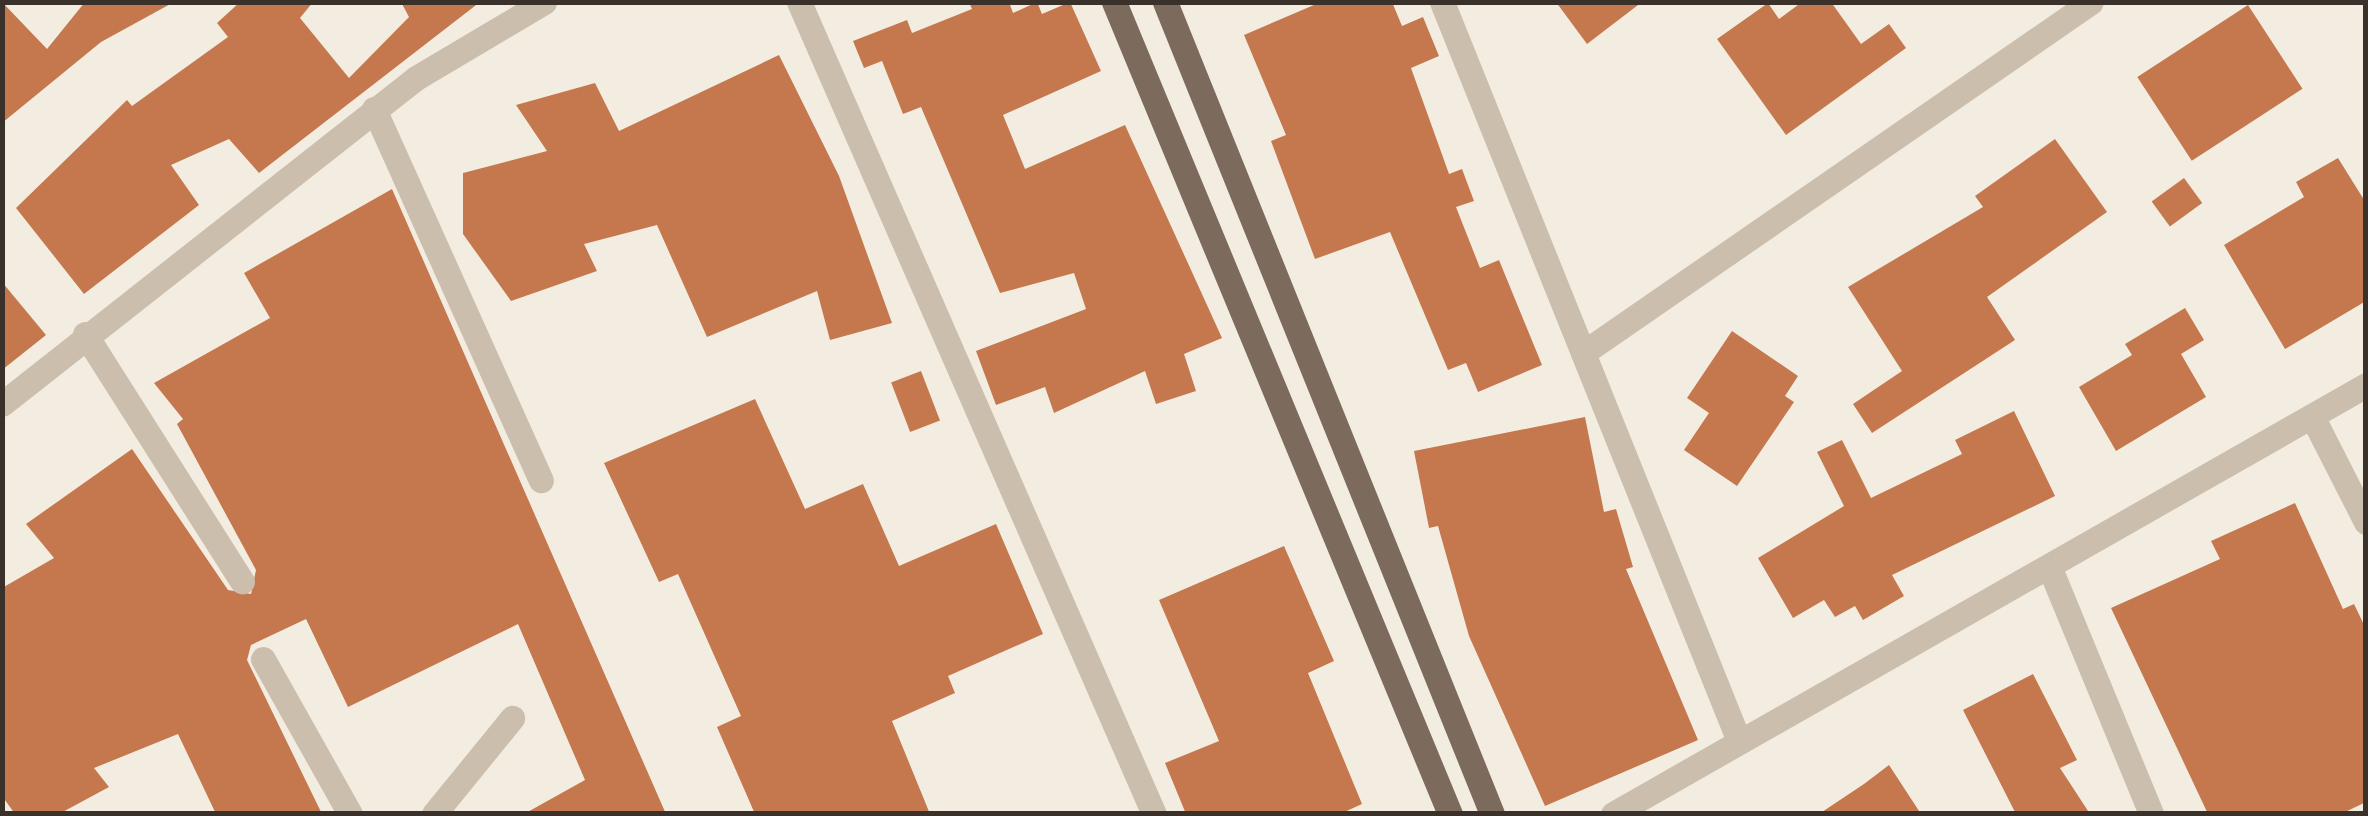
<!DOCTYPE html>
<html>
<head>
<meta charset="utf-8">
<style>
  body { margin:0 }
  #map { position:relative; width:2368px; height:816px; overflow:hidden; background:#f3ede1; font-family:Ubuntu,sans-serif }
  div>[style] { position:absolute }
  .building>* { inset:0; background:#c5784d; transform-origin:0 0 }
  .minor>* { height:25px; margin:-12.5px; padding:0 12.5px; transform-origin:12.5px; border-radius:12.5px; background:#ccbeac }
  .major>* { height:25px; margin:-12.5px; padding:0 12.5px; transform-origin:12.5px; border-radius:12.5px; background:#7c6a5c }
  span { translate:-50% -50%; white-space:nowrap; text-align:center; line-height:1.15; -webkit-text-stroke:8px #fbf6ee; paint-order:stroke }
  .frame { position:absolute; inset:0; border:5px solid #3a312b; pointer-events:none }
</style>
</head>
<body>
<div id="map">
  <div class="building">
    <i style="clip-path:polygon(2px 2px,47px 49px,85px 2px,174px 2px,101px 42px,2px 123px)"></i>
    <i style="clip-path:polygon(240px 2px,313px 2px,300px 18px,349px 78px,409px 17px,401px 2px,480px 2px,259px 173px,229px 139px,171px 165px,199px 205px,84px 294px,16px 208px,127px 100px,132px 106px,228px 37px,217px 23px)"></i>
    <i style="clip-path:polygon(969px 2px,1009px 2px,1013px 13px,1037px 2px,1042px 14px,1070px 2px,1101px 71px,1003px 115px,1025px 169px,1125px 125px,1222px 338px,1184px 354px,1196px 391px,1156px 404px,1145px 371px,1054px 413px,1045px 387px,996px 405px,976px 351px,1086px 309px,1074px 273px,1000px 293px,921px 107px,903px 114px,882px 61px,864px 68px,853px 41px,907px 20px,912px 33px,972px 9px)"></i>
    <i style="clip-path:polygon(1321px 2px,1392px 2px,1402px 26px,1423px 17px,1439px 56px,1411px 68px,1449px 174px,1462px 169px,1474px 201px,1456px 207px,1480px 268px,1499px 260px,1542px 365px,1478px 392px,1466px 363px,1448px 370px,1390px 232px,1315px 259px,1271px 141px,1286px 135px,1244px 35px)"></i>
    <i style="clip-path:polygon(1556px 2px,1642px 2px,1587px 44px)"></i>
    <i style="clip-path:polygon(1802px 2px,1831px 2px,1861px 44px,1889px 24px,1906px 48px,1786px 135px,1717px 39px,1768px 3px,1779px 19px)"></i>
    <i style="left:2248px;top:5px;width:100px;height:132px;rotate:57deg"></i>
    <i style="clip-path:polygon(779px 55px,839px 176px,892px 323px,830px 340px,817px 291px,707px 337px,657px 225px,584px 244px,597px 271px,511px 301px,463px 234px,463px 173px,547px 151px,516px 105px,595px 83px,619px 131px)"></i>
    <i style="clip-path:polygon(2055px 139px,2107px 212px,1987px 297px,2015px 340px,1872px 433px,1853px 404px,1902px 371px,1848px 287px,1983px 207px,1975px 196px)"></i>
    <i style="clip-path:polygon(2338px 158px,2366px 203px,2366px 301px,2285px 349px,2224px 245px,2304px 197px,2296px 182px)"></i>
    <i style="left:2184px;top:178px;width:31px;height:40px;rotate:54deg"></i>
    <i style="clip-path:polygon(392px 189px,666px 814px,524px 814px,585px 780px,518px 624px,348px 707px,306px 619px,251px 645px,247px 660px,322px 814px,216px 814px,178px 734px,94px 768px,109px 787px,59px 814px,15px 814px,2px 796px,2px 588px,54px 558px,26px 524px,132px 449px,228px 590px,251px 594px,256px 570px,177px 424px,183px 419px,154px 383px,270px 318px,244px 273px)"></i>
    <i style="clip-path:polygon(2px 282px,46px 335px,2px 370px)"></i>
    <i style="clip-path:polygon(2185px 308px,2204px 340px,2181px 354px,2206px 397px,2116px 451px,2079px 387px,2132px 355px,2125px 344px)"></i>
    <i style="clip-path:polygon(1732px 331px,1798px 376px,1785px 396px,1794px 402px,1737px 486px,1684px 450px,1709px 413px,1687px 398px)"></i>
    <i style="left:921px;top:371px;width:53px;height:32px;rotate:69deg"></i>
    <i style="clip-path:polygon(755px 399px,805px 509px,863px 484px,899px 566px,996px 524px,1043px 634px,948px 676px,955px 693px,892px 721px,930px 814px,755px 814px,717px 727px,741px 716px,678px 574px,659px 582px,604px 463px)"></i>
    <i style="clip-path:polygon(2014px 411px,2055px 496px,1892px 575px,1904px 596px,1863px 620px,1855px 606px,1835px 617px,1824px 600px,1793px 618px,1758px 558px,1844px 506px,1817px 452px,1842px 440px,1871px 498px,1962px 454px,1955px 440px)"></i>
    <i style="clip-path:polygon(1585px 417px,1604px 512px,1616px 509px,1633px 567px,1626px 569px,1698px 740px,1545px 806px,1469px 636px,1438px 526px,1429px 528px,1414px 451px)"></i>
    <i style="clip-path:polygon(2295px 503px,2343px 609px,2354px 604px,2366px 629px,2366px 802px,2341px 814px,2208px 814px,2111px 608px,2220px 559px,2211px 541px)"></i>
    <i style="clip-path:polygon(1284px 546px,1334px 661px,1308px 673px,1362px 804px,1340px 814px,1186px 814px,1165px 763px,1219px 741px,1159px 600px)"></i>
    <i style="clip-path:polygon(2033px 674px,2077px 760px,2060px 768px,2090px 814px,2016px 814px,1963px 710px)"></i>
    <i style="clip-path:polygon(1889px 765px,1921px 814px,1819px 814px,1864px 784px)"></i>
  </div>
  <div class="minor">
    <i style="left:799px;top:2px;width:886px;rotate:66.39deg"></i>
    <i style="left:1442px;top:2px;width:796px;rotate:68.11deg"></i>
    <i style="left:374px;top:109px;width:407px;rotate:65.8deg"></i>
    <i style="left:85px;top:334px;width:293px;rotate:57.6deg"></i>
    <i style="left:1583px;top:353px;width:617px;rotate:-34.64deg"></i>
    <i style="left:2px;top:404px;width:527px;rotate:-38.22deg"></i>
    <i style="left:416px;top:78px;width:149px;rotate:-30.7deg"></i>
    <i style="left:2312px;top:416px;width:119px;rotate:63deg"></i>
    <i style="left:2049px;top:566px;width:268px;rotate:67.6deg"></i>
    <i style="left:263px;top:659px;width:178px;rotate:60.7deg"></i>
    <i style="left:434px;top:814px;width:124px;rotate:-50.9deg"></i>
    <i style="left:1613px;top:814px;width:867px;rotate:-29.67deg"></i>
  </div>
  <div class="major">
    <i style="left:1114px;top:2px;width:879px;rotate:67.52deg"></i>
    <i style="left:1165px;top:2px;width:875px;rotate:68.06deg"></i>
  </div>
  <div class="frame"></div>
</div>
</body>
</html>
